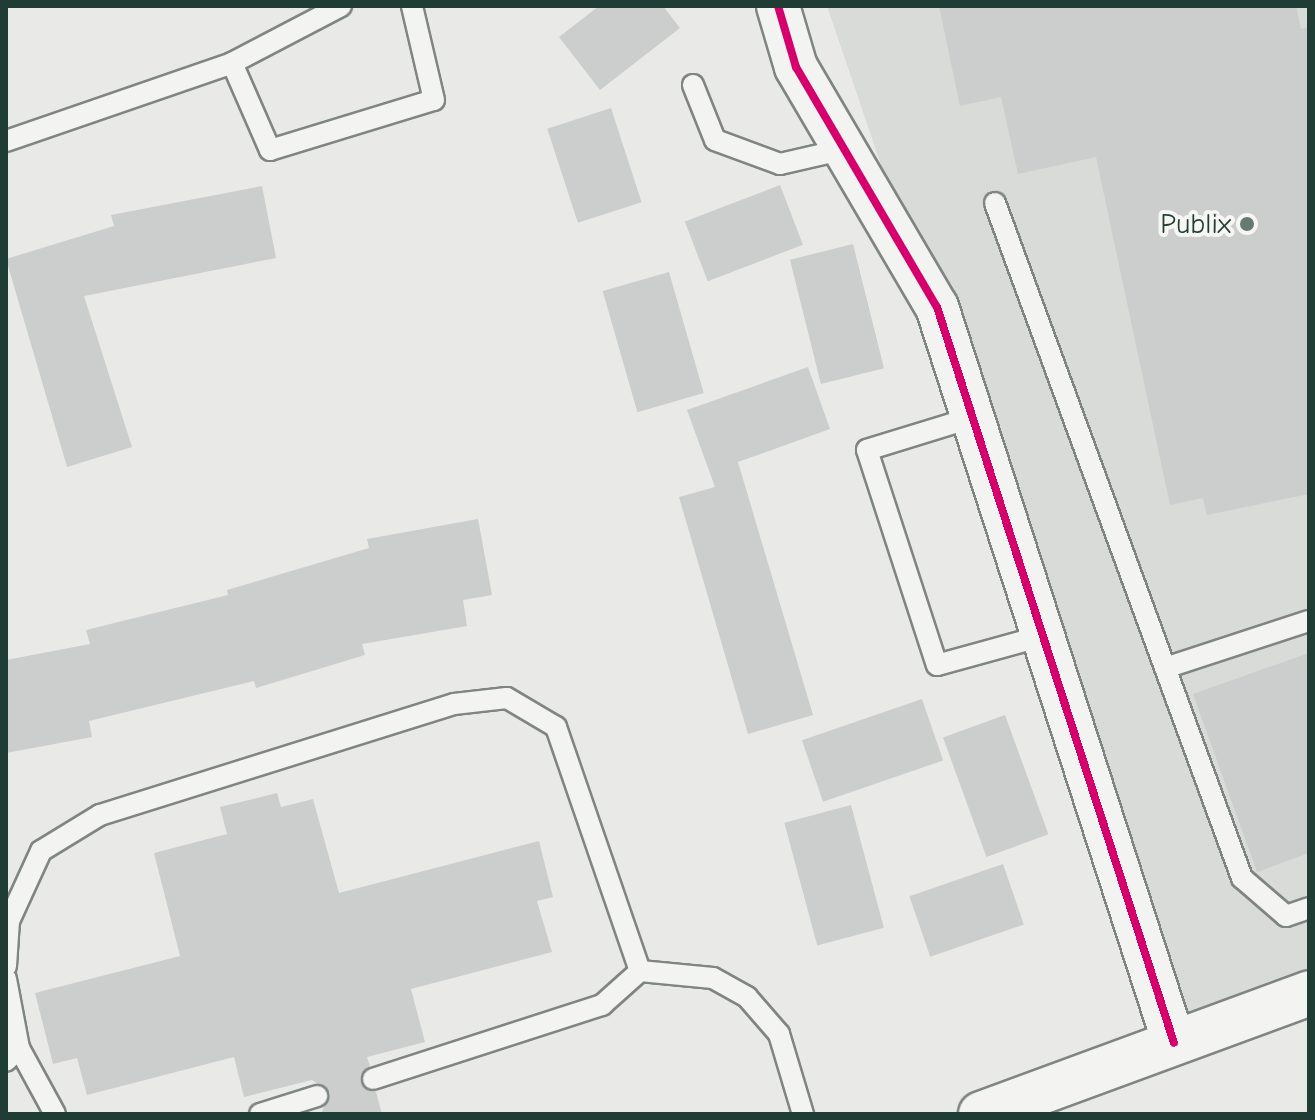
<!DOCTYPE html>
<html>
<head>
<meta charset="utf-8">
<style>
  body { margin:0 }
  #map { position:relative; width:1315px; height:1120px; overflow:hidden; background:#e9eae8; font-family:"Comic Neue",sans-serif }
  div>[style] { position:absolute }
  .built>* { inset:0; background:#d8dbd8 }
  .building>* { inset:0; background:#cbcecc; transform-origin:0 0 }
  .roads { filter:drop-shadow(2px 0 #7f8583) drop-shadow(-2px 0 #7f8583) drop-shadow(0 2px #7f8583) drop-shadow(0 -2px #7f8583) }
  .service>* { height:20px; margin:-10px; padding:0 10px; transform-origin:10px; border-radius:10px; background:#f3f3f1 }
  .minor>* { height:42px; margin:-21px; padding:0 21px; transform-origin:21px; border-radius:21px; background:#f3f3f1 }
  .tertiary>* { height:44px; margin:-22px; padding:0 22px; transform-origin:22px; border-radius:22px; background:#f3f3f1 }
  .cycleway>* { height:8px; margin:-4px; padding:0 4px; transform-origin:4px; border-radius:4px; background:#d6006c }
  .dots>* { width:22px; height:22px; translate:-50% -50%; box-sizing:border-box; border:4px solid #f6f6f2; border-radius:50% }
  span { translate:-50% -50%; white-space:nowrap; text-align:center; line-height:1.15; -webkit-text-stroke:8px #f6f6f2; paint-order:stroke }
  .poi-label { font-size:28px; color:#1f3d34 }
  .right { translate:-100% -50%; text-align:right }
  .frame { position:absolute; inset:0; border:8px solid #1f3d34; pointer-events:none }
</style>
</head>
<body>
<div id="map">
  <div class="built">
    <i style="clip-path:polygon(827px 6px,1309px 6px,1309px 1008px,1182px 1050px)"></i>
  </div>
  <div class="building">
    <i style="clip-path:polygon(599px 6px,663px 6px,680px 28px,600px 90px,559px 37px)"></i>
    <i style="clip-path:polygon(939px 6px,1296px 6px,1301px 29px,1309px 27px,1309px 494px,1207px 515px,1203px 498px,1170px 505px,1096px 157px,1018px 174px,1001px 97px,960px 106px)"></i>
    <i style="left:611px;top:108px;width:99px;height:67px;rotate:72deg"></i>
    <i style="left:780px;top:185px;width:64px;height:102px;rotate:69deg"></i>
    <i style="clip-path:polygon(262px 186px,276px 258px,84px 296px,132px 447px,67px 467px,6px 259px,114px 226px,111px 215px)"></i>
    <i style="left:853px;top:244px;width:128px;height:65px;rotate:76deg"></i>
    <i style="left:669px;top:272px;width:126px;height:69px;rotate:74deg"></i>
    <i style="clip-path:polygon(808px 367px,830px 429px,738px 462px,813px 715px,748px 734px,679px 497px,715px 487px,687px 410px)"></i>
    <i style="clip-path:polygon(478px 519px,492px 595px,463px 600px,467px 626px,362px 644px,365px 655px,256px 688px,254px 681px,89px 721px,92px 737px,6px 753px,6px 660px,90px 644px,86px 630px,228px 595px,227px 590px,369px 548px,367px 539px)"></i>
    <i style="clip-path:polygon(1309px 653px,1309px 853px,1257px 872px,1193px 694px)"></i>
    <i style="left:922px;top:699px;width:65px;height:127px;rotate:71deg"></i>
    <i style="left:1005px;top:715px;width:127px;height:66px;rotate:70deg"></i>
    <i style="clip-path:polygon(277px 793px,281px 807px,313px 799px,339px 893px,539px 841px,553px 897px,537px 901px,552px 952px,411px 989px,425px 1042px,367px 1057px,370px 1066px,361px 1076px,364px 1088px,376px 1092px,382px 1114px,321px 1114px,330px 1093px,312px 1080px,244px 1097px,234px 1057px,87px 1095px,77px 1058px,53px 1064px,35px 993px,180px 956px,154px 853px,227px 834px,220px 807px)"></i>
    <i style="left:851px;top:805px;width:127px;height:69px;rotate:75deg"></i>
    <i style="left:1003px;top:864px;width:64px;height:99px;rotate:71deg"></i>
  </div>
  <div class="roads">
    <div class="service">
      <i style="left:232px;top:63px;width:95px;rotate:66.4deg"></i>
      <i style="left:270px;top:150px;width:171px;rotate:-17deg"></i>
      <i style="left:434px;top:100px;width:97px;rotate:-103.2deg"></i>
      <i style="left:693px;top:85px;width:59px;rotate:68.2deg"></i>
      <i style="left:715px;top:140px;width:69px;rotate:20.3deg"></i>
      <i style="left:780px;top:164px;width:67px;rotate:-13deg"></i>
      <i style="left:6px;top:141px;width:239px;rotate:-19deg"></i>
      <i style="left:232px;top:63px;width:123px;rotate:-27.6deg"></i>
      <i style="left:995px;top:203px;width:719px;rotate:69.9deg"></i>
      <i style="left:1242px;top:878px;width:58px;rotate:40.8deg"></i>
      <i style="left:1286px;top:916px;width:24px;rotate:-19deg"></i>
      <i style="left:974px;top:417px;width:112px;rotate:162.9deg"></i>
      <i style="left:867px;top:450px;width:226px;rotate:72deg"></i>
      <i style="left:937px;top:665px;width:113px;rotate:-15.4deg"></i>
      <i style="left:1165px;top:668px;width:151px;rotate:-18.1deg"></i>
      <i style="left:6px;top:966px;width:45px;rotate:-86.2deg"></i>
      <i style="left:9px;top:921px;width:77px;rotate:-65.4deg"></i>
      <i style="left:41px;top:851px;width:69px;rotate:-31.4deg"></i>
      <i style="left:100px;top:815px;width:371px;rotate:-17.4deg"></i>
      <i style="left:454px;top:704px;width:53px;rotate:-6.5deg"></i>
      <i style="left:507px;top:698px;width:57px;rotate:30.6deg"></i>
      <i style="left:556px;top:727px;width:258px;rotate:71deg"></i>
      <i style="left:640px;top:971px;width:73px;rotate:5.5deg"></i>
      <i style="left:713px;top:978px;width:39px;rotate:29deg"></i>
      <i style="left:747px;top:997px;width:49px;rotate:49.1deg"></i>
      <i style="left:779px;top:1034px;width:84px;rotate:73.3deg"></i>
      <i style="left:6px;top:979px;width:70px;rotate:79.3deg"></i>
      <i style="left:19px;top:1048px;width:18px;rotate:135deg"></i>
      <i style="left:19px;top:1048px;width:75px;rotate:61.4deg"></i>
      <i style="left:373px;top:1079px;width:241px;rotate:-17.9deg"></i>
      <i style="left:602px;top:1005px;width:51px;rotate:-41.8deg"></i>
      <i style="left:260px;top:1114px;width:60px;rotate:-17.5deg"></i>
    </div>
    <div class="minor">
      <i style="left:778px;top:6px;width:64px;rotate:73.6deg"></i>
      <i style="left:796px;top:67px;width:278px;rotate:59.6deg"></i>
      <i style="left:937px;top:307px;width:773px;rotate:72.15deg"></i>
    </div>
    <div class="tertiary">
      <i style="left:981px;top:1114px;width:350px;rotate:-20.2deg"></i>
    </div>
  </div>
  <div class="cycleway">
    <i style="left:778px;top:6px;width:64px;rotate:73.6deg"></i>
    <i style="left:796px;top:67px;width:278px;rotate:59.6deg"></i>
    <i style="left:937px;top:307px;width:773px;rotate:72.15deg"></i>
  </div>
  <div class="dots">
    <i style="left:1247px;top:224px;background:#667a73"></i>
  </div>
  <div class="poi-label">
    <span class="right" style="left:1231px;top:224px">Publix</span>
  </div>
  <div class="frame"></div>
</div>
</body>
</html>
